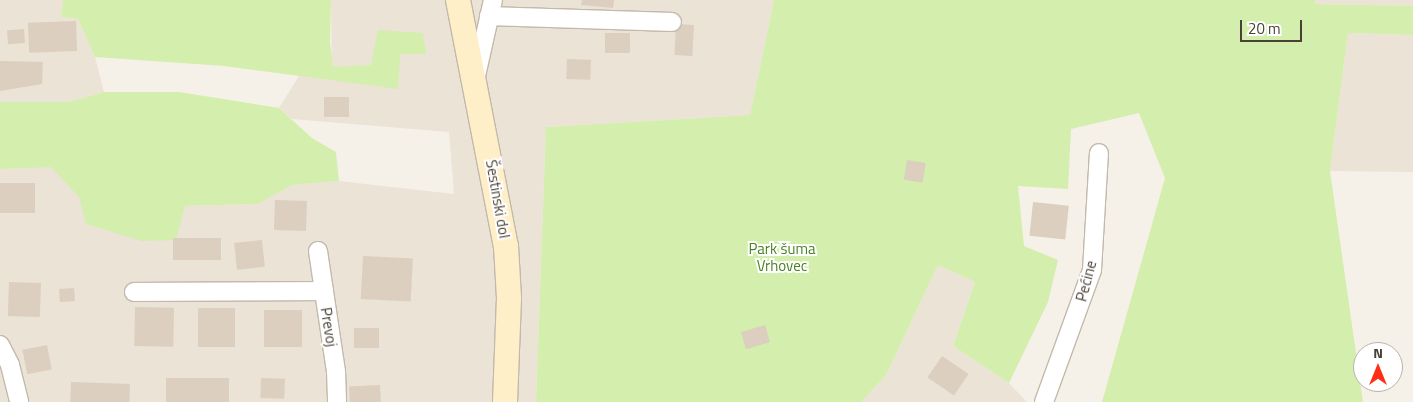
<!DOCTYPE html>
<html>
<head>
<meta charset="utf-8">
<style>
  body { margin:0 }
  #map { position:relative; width:1413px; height:402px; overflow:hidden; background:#f6f1e8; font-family:"Titillium Web",sans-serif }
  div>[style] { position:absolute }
  .residential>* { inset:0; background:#eae3d6 }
  .green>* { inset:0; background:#d4eead }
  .building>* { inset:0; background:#dccfbf; transform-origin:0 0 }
  .roads { filter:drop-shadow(1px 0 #c2b9aa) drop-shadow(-1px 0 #c2b9aa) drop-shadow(0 1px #c2b9aa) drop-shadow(0 -1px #c2b9aa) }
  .street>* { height:18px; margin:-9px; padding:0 9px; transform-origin:9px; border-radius:9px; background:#fff }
  .secondary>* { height:24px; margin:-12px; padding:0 12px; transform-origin:12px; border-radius:12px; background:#ffefc9 }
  span { translate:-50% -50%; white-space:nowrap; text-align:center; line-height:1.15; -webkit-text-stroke:4px #fff; paint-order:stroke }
  .street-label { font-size:15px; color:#4a4136 }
  .park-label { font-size:15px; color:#4b8322 }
  .north { position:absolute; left:1353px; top:342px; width:50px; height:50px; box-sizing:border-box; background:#fff; border:1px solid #b7b3af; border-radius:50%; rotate:0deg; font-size:14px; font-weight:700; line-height:20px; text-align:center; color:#4a4136 }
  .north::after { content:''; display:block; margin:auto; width:18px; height:22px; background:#ff2e16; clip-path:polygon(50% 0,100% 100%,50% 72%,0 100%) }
  .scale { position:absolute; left:1240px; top:20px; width:62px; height:22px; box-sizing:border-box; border:2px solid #4a4136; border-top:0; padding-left:6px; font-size:15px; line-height:18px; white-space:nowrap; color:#4a4136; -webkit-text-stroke:4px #fff; paint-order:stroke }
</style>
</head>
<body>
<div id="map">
  <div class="residential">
    <i style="clip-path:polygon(0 0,63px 0,61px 17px,78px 19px,95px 57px,104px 92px,69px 102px,0 103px)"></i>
    <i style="clip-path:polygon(331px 0,774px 0,750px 115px,546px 127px,536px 402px,0 402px,0 169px,51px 166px,185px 206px,258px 204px,292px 185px,339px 181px,454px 194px,449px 132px,292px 119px,279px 108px,299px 76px,332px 80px)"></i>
    <i style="clip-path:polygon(1315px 0,1413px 0,1413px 6px,1314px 4px)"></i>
    <i style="clip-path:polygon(1348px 33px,1413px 35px,1413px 172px,1330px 171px)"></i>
    <i style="clip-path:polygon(938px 265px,975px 282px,953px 346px,1009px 383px,1027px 402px,861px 402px,886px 375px)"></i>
  </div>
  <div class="green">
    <i style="clip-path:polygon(63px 0,331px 0,330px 42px,333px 67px,371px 65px,378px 30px,423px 33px,426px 54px,400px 54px,398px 89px,224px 66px,95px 57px,78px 19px,61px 17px)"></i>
    <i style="clip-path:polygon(774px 0,1315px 0,1315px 4px,1413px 6px,1413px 35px,1348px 33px,1330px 171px,1363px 402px,1102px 402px,1165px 178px,1139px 113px,1071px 129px,1068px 189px,1018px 186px,1024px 246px,1058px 260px,1048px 302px,1009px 383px,953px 346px,975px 282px,938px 265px,886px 375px,861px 402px,536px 402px,546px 127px,750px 115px)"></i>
    <i style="clip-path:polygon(104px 92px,179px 92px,279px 108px,312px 138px,336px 152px,339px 181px,292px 185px,258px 204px,185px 206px,176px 240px,142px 241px,86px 224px,79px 197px,51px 167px,0 169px,0 102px,69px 102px)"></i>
  </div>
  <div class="building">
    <i style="clip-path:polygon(582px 0,614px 0,613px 8px,581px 5px)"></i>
    <i style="left:76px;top:21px;width:30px;height:48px;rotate:88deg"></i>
    <i style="left:676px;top:24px;width:18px;height:31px;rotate:3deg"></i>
    <i style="left:24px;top:29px;width:14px;height:17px;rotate:86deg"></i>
    <i style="left:605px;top:33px;width:25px;height:20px"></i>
    <i style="left:567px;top:59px;width:24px;height:20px;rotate:2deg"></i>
    <i style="clip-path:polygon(0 61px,43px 62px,42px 84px,0 91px)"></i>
    <i style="left:324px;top:97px;width:25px;height:20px"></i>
    <i style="left:907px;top:160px;width:19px;height:20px;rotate:9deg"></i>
    <i style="left:0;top:183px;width:35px;height:30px"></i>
    <i style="left:275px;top:200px;width:32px;height:30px;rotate:2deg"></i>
    <i style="left:1033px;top:202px;width:36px;height:34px;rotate:6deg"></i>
    <i style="left:221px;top:238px;width:22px;height:48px;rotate:90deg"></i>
    <i style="left:262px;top:240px;width:27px;height:28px;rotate:84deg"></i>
    <i style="left:363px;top:256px;width:50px;height:43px;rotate:3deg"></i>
    <i style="left:9px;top:282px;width:32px;height:34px;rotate:2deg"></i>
    <i style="left:74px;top:288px;width:13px;height:15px;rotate:86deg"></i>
    <i style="left:135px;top:307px;width:39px;height:39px;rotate:1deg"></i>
    <i style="left:198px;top:308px;width:37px;height:39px"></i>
    <i style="left:264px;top:310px;width:38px;height:37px"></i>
    <i style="left:765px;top:325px;width:18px;height:25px;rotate:74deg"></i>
    <i style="left:354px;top:328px;width:25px;height:20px"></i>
    <i style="left:47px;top:345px;width:25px;height:25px;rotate:79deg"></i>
    <i style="left:942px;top:356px;width:32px;height:26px;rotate:34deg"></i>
    <i style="left:166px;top:378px;width:63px;height:24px"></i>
    <i style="left:261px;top:378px;width:24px;height:20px;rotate:2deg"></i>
    <i style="left:71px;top:382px;width:59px;height:20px;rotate:2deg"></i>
    <i style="left:380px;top:385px;width:17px;height:31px;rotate:87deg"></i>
  </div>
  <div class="roads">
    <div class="street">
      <i style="left:489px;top:16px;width:183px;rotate:1.9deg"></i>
      <i style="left:476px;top:76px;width:78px;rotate:-77.4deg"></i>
      <i style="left:318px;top:251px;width:121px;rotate:81.5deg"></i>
      <i style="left:336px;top:371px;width:31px;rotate:88deg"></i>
      <i style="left:134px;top:292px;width:190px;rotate:-0.3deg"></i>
      <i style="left:0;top:345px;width:22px;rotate:63deg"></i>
      <i style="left:10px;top:365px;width:38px;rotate:76deg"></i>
      <i style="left:1044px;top:402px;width:140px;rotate:-70deg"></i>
      <i style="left:1092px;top:270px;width:117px;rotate:-86.6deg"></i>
    </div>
    <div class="secondary">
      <i style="left:458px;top:0;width:251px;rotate:79deg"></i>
      <i style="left:506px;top:246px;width:52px;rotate:86.7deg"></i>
      <i style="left:509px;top:298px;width:104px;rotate:92.2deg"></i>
    </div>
  </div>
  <div class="street-label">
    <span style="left:498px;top:199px;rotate:80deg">Šestinski dol</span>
    <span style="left:1086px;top:281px;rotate:-75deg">Pećine</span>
    <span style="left:329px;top:327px;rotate:81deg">Prevoj</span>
  </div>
  <div class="park-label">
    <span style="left:782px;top:257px">Park šuma<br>Vrhovec</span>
  </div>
  <div class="north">N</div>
  <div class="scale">20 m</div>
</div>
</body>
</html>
